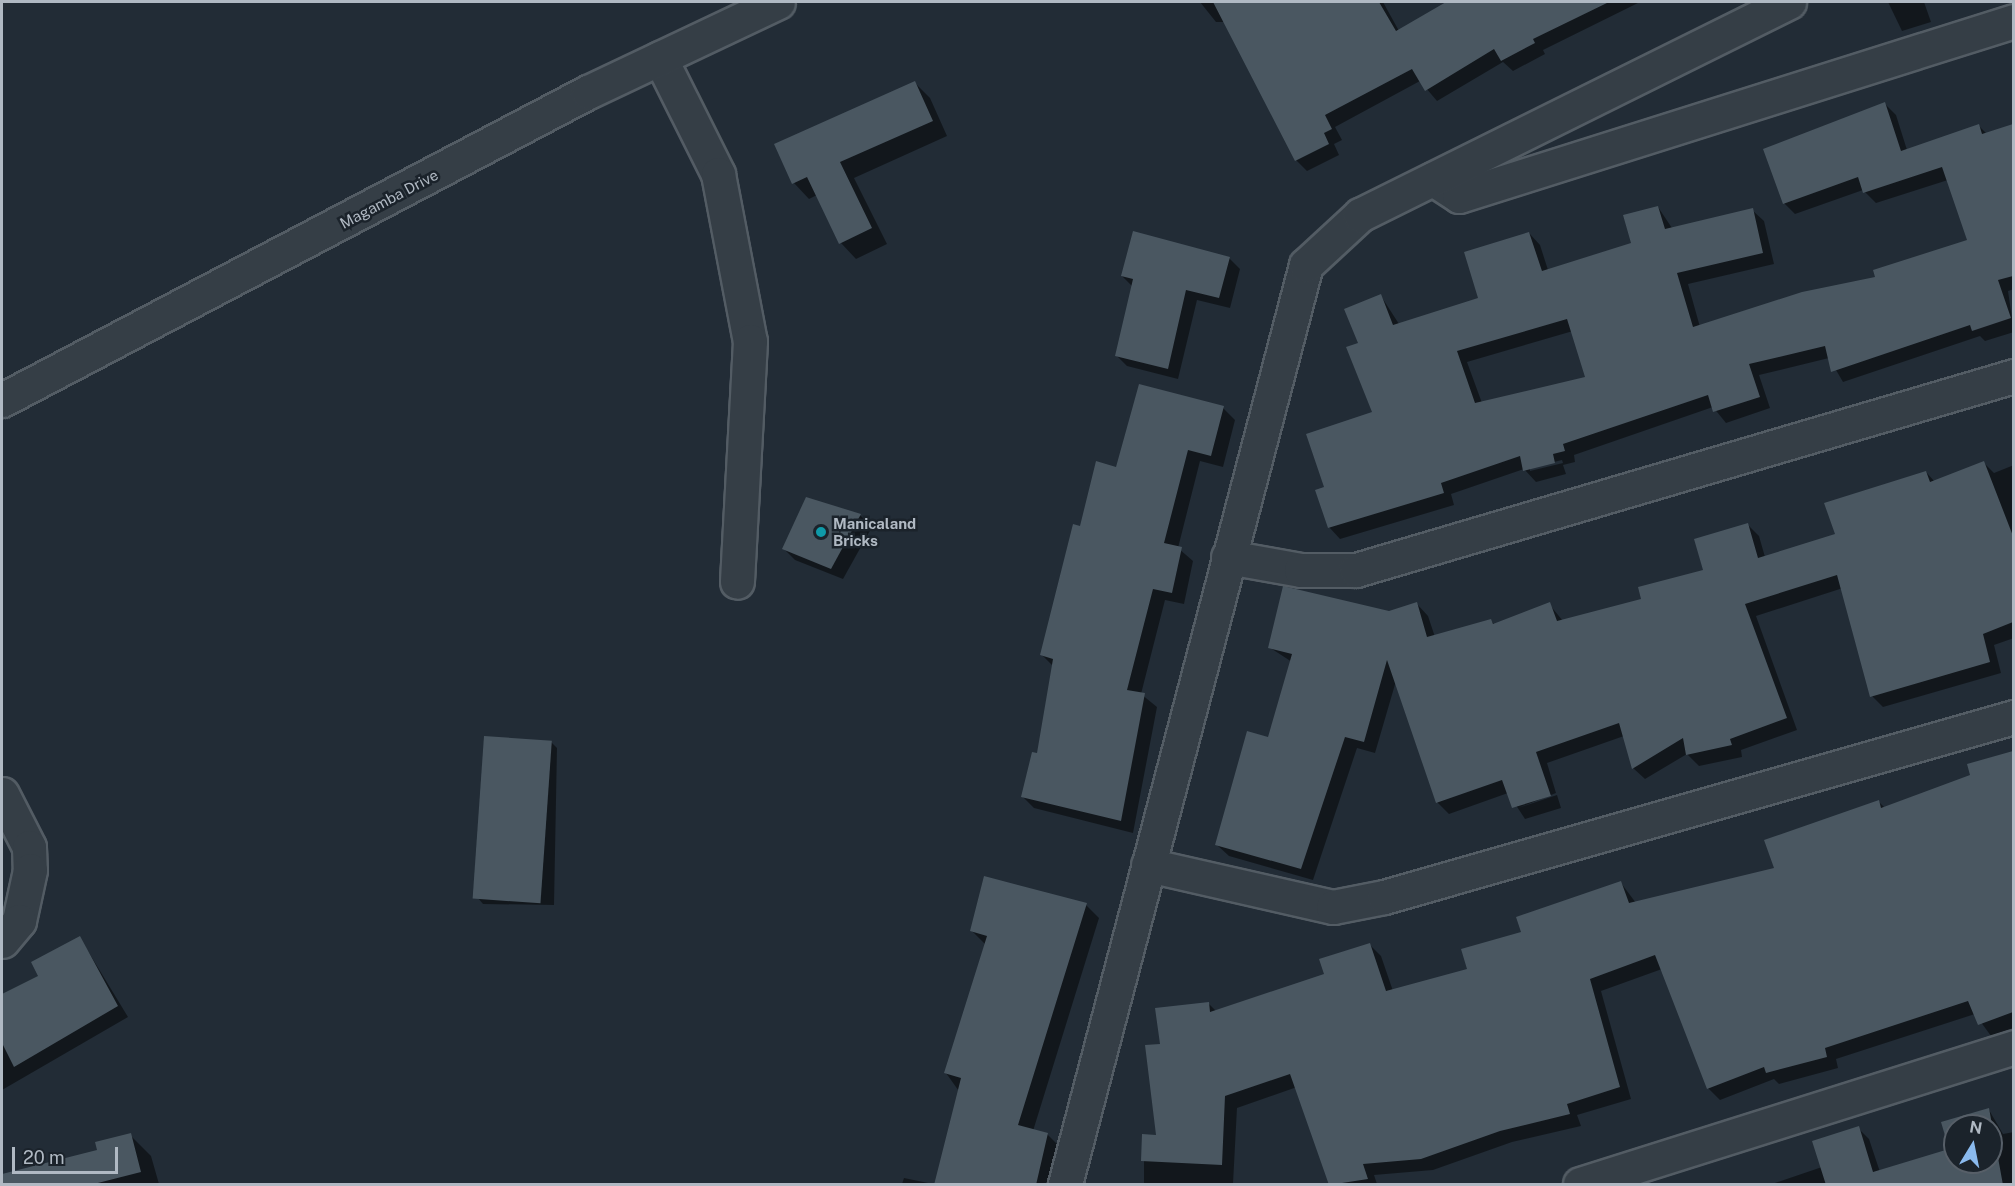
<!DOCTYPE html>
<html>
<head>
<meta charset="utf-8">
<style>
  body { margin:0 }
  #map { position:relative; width:2015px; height:1186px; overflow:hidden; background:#222c36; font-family:"Public Sans",sans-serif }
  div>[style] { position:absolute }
  .shadow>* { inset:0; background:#0007 }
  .building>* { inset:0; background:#4a5761; transform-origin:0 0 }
  .roads { filter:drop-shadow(2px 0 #535c64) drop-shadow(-2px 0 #535c64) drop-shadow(0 2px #535c64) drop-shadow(0 -2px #535c64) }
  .minor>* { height:33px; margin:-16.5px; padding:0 16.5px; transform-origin:16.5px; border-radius:16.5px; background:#353e46 }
  .dots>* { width:16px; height:16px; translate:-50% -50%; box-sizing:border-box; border:3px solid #1b232b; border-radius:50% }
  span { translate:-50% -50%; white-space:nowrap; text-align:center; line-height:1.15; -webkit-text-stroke:5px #1b232b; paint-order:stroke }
  .street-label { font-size:15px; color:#b0b9c3 }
  .poi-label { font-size:15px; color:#b0b9c3; font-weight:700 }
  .left { translate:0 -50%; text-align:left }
  .frame { position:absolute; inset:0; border:3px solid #b0b9c3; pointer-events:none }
  .north { position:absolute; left:1943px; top:1114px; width:60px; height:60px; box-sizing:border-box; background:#1b232b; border:2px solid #575f68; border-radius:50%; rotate:10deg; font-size:16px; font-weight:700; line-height:24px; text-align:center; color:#b0b9c3 }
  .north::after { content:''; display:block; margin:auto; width:21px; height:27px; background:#8abaee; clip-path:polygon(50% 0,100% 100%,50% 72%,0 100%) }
  .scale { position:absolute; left:12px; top:1147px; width:106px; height:27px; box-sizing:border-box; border:3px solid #b0b9c3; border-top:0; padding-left:8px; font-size:18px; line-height:21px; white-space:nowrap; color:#b0b9c3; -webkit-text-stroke:4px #1b232b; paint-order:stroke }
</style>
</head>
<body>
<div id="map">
  <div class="shadow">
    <i style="clip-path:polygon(1200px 2px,1383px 2px,1399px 31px,1449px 2px,1640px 2px,1543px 50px,1545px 54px,1513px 71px,1503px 62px,1437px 101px,1420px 81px,1335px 127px,1342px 140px,1334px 144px,1339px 155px,1307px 171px,1296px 160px,1225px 22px,1216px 22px)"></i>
    <i style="clip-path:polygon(1888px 2px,1924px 2px,1931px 22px,1902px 31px)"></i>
    <i style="clip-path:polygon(914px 82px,930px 98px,947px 136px,854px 178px,887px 244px,856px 259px,841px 243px,817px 195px,809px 199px,794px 183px)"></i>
    <i style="clip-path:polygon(evenodd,1884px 103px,1896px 115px,1907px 150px,1978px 125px,1987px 134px,2014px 126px,2014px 289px,2008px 291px,2014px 332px,1985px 341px,1980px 336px,1843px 382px,1829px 358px,1759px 375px,1770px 408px,1726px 423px,1713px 407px,1574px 455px,1575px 462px,1563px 465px,1566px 474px,1536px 482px,1524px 469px,1451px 494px,1454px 505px,1340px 539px,1329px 527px,1326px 488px,1374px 413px,1360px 343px,1381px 296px,1399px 324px,1480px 299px,1529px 233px,1540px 245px,1548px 270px,1633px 244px,1658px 207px,1672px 228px,1752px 210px,1764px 221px,1774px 264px,1688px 284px,1700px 327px,1878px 278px,1969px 241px,1948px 180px,1876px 203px,1863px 190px,1795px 214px,1784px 203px,1884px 103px,1573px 331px,1587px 378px,1482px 403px,1467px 362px,1573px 331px,1884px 103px,1562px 460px,1563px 463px,1530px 471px,1530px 468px,1562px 460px)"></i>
    <i style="clip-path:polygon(1229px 258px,1240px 269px,1230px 308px,1197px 300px,1178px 379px,1127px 366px,1117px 356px,1133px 287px,1122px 276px)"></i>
    <i style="clip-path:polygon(1223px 408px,1235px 420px,1223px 467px,1200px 461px,1178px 548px,1193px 561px,1184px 604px,1165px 600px,1141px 694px,1157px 707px,1133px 833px,1034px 808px,1022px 796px,1038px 755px,1054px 667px,1042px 655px,1081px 528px,1118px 468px)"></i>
    <i style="clip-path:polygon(1984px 463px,1994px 473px,2014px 465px,2014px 638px,1994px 645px,2001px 673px,1883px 707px,1872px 696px,1843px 588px,1756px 616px,1797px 730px,1741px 750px,1742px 757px,1699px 766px,1687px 754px,1645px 779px,1633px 768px,1624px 736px,1547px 763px,1556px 793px,1518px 808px,1557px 795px,1561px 808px,1525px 819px,1508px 793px,1449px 814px,1437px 802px,1396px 681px,1375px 753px,1357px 748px,1313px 880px,1229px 856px,1217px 845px,1269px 739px,1292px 662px,1269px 647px,1417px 604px,1428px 616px,1435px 637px,1491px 621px,1495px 625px,1549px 604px,1563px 621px,1643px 600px,1705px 571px,1747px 524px,1759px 536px,1765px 557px,1837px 535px,1926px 472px,1935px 482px)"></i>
    <i style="clip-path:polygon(806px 499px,861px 516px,872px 527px,843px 579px,795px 560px,784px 549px)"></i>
    <i style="clip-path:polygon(551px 742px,557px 748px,554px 905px,483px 904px,478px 898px)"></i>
    <i style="clip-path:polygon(2014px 753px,2014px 1028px,1991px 1036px,1975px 1014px,1836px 1059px,1838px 1068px,1779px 1084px,1774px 1079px,1720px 1100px,1708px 1088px,1662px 969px,1601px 991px,1631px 1099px,1577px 1115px,1581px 1126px,1512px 1142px,1433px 1170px,1374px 1175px,1377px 1184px,1330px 1184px,1297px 1087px,1237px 1108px,1233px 1184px,1144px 1184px,1144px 1136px,1158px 1136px,1162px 1045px,1208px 1003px,1216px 1011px,1325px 975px,1369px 944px,1381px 956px,1393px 991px,1469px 970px,1522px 933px,1621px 883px,1636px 903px,1775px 870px,1878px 801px,1885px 808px,1972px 776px,1969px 765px)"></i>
    <i style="clip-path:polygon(1086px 905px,1099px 918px,1033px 1131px,1047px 1134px,1060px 1147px,1051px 1184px,1025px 1184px,946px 1073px,985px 944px,972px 931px)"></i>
    <i style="clip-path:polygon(80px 938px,128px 1017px,2px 1090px,2px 996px,41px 976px)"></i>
    <i style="clip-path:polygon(evenodd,1989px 1110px,2003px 1134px,2014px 1132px,2014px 1184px,1772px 1184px,1822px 1167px,1858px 1128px,1869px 1139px,1880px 1172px,1950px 1150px,1943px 1123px,1989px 1110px,1955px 1126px,1991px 1126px,1991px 1162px,1955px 1162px,1955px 1126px)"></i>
    <i style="clip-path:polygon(130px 1135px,151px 1156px,159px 1184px,2px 1184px,2px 1175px,98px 1151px)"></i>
    <i style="clip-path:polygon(904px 1178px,933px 1184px,902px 1184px)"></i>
  </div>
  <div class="building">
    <i style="clip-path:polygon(1213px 2px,1379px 2px,1396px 31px,1446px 2px,1609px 2px,1533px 39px,1535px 43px,1501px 61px,1494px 49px,1425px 91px,1412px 69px,1325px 115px,1332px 129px,1324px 133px,1329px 144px,1295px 161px)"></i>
    <i style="clip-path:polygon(915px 81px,933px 121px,840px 162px,872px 228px,839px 244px,807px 177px,792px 184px,774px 144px)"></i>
    <i style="clip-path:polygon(evenodd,1885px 102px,1901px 151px,1979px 124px,1982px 134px,2013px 124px,2013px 276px,1998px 280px,2011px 318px,1972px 331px,1970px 325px,1831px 372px,1825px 346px,1749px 364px,1760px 397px,1713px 412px,1708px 395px,1563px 444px,1565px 451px,1553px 454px,1555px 463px,1523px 471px,1520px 456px,1441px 483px,1444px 493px,1328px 528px,1315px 490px,1324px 487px,1306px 434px,1372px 412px,1346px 347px,1358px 343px,1344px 309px,1381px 294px,1393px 325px,1478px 298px,1464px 252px,1529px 232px,1542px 271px,1631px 243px,1623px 215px,1658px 206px,1665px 229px,1753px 208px,1763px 253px,1677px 273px,1693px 327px,1802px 292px,1875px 277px,1873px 270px,1967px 240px,1942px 167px,1863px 193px,1858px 177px,1783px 204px,1763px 149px,1885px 102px,1567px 319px,1585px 377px,1475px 403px,1457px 351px,1567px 319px)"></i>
    <i style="clip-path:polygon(1133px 231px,1230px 257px,1219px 298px,1186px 290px,1168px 369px,1115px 356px,1133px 279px,1121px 276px)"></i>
    <i style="clip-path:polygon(1139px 384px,1224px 406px,1211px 456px,1188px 450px,1164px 543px,1182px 547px,1172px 593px,1153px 589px,1127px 690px,1145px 693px,1121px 821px,1021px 797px,1032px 752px,1037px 753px,1053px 659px,1040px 655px,1073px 524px,1080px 526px,1096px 461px,1116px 467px)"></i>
    <i style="clip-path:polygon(1984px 461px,2013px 536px,2013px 622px,1983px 634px,1990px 662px,1870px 697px,1837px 575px,1745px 604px,1787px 718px,1730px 739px,1732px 745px,1686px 755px,1683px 738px,1632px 769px,1619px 723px,1536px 752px,1551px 796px,1512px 808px,1502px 780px,1436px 803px,1387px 660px,1364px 742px,1345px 737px,1301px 869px,1215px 845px,1247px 731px,1268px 737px,1292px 654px,1268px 648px,1283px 586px,1389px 611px,1417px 602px,1427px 637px,1491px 619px,1493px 624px,1550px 602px,1557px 621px,1641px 599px,1638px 587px,1703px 570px,1694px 539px,1748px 523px,1758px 558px,1835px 534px,1824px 503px,1926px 471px,1930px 482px)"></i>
    <i style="clip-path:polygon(806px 497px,861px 514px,831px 569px,782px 549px)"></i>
    <i style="left:484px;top:736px;width:68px;height:163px;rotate:4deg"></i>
    <i style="clip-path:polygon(2013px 751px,2013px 1012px,1978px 1025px,1968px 1001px,1825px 1048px,1827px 1057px,1766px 1073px,1764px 1067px,1707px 1089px,1655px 955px,1590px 979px,1620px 1087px,1567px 1104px,1570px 1114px,1500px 1131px,1421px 1159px,1363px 1164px,1368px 1179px,1329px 1185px,1290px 1074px,1225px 1096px,1222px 1165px,1141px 1161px,1142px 1134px,1156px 1135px,1145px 1045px,1160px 1044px,1155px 1008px,1209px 1002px,1210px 1012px,1324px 974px,1319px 959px,1370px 943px,1386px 991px,1467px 969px,1461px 949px,1521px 932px,1516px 917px,1621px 881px,1629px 903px,1774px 868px,1764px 840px,1879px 800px,1881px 808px,1970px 775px,1967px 764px)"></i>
    <i style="clip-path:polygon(984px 876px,1087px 903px,1018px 1125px,1048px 1133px,1036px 1185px,934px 1185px,961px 1078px,944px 1073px,987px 936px,970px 931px)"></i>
    <i style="clip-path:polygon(80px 936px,118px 1006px,14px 1067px,2px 1043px,2px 994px,38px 976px,31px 962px)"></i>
    <i style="clip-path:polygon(evenodd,1989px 1108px,2003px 1185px,1826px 1185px,1812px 1141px,1859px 1126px,1873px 1172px,1949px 1149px,1941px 1122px,1989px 1108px,1955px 1126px,1991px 1126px,1991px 1162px,1955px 1162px,1955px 1126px)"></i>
    <i style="clip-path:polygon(131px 1133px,141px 1172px,90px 1185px,2px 1185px,2px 1174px,97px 1150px,95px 1142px)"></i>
  </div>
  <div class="roads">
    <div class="minor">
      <i style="left:660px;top:58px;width:130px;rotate:63.4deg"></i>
      <i style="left:718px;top:174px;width:170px;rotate:79.2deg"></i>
      <i style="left:750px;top:341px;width:241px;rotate:93.1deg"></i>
      <i style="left:1433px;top:179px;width:31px;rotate:33deg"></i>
      <i style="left:1459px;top:196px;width:582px;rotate:-17.5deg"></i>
      <i style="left:2px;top:400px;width:662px;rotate:-27.73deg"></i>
      <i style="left:588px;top:92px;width:210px;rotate:-25.3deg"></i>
      <i style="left:1228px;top:557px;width:74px;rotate:10.1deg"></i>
      <i style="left:1301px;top:570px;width:55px"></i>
      <i style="left:1356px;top:570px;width:686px;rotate:-16.43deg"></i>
      <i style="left:2px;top:794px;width:59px;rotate:63deg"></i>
      <i style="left:29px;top:847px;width:23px;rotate:88deg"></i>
      <i style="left:30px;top:870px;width:52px;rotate:102.2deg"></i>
      <i style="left:19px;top:921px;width:26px;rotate:130deg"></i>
      <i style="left:1148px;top:865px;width:190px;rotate:12.8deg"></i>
      <i style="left:1333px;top:907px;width:52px;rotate:-11.1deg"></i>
      <i style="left:1384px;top:897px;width:655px;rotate:-15.95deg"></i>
      <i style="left:1065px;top:1184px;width:950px;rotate:-75.31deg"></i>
      <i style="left:1306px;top:265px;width:74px;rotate:-42.8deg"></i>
      <i style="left:1360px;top:215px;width:479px;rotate:-26.4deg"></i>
      <i style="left:1580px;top:1184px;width:455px;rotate:-17.5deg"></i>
    </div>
  </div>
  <div class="dots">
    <i style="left:821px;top:532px;background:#0f9aa8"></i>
  </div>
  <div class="street-label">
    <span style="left:389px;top:199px;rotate:-28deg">Magamba Drive</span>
  </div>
  <div class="poi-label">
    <span class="left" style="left:833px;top:532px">Manicaland<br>Bricks</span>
  </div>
  <div class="frame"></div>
  <div class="north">N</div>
  <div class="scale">20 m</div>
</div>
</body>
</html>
